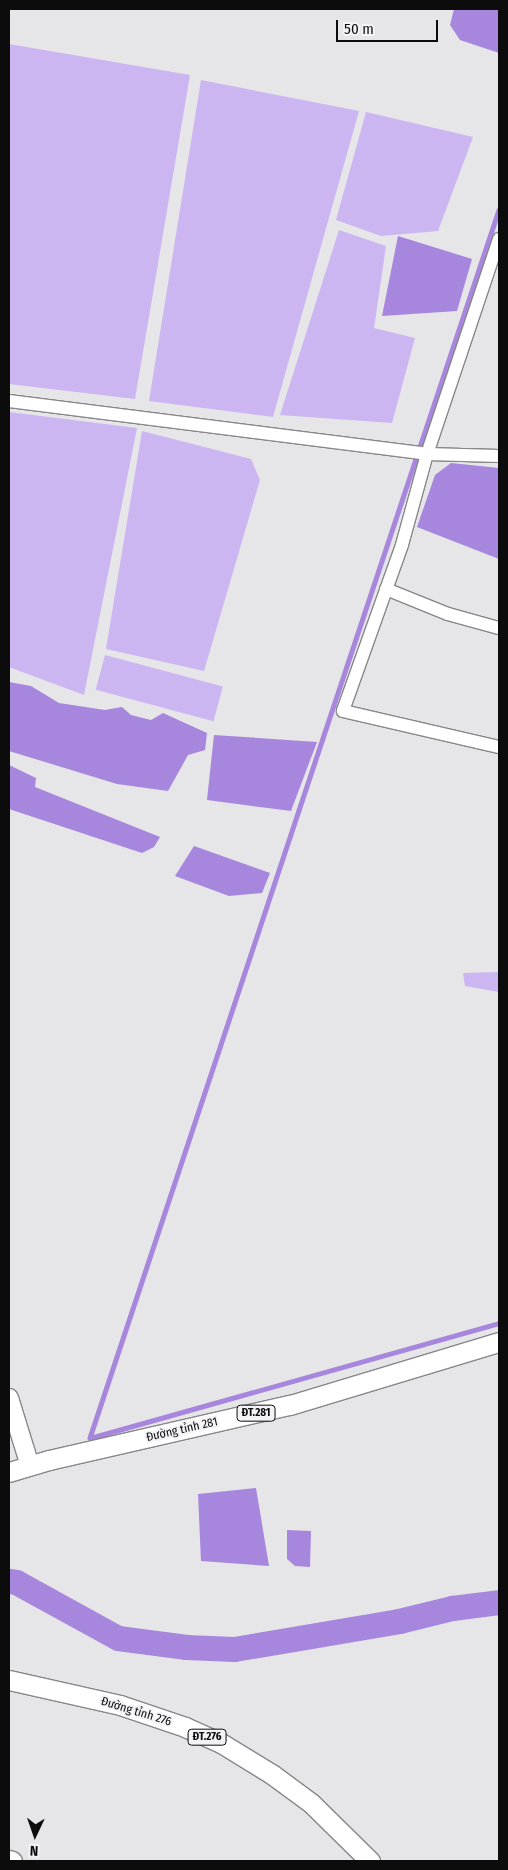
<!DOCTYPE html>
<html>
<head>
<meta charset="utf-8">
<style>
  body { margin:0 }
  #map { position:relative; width:508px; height:1870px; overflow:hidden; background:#e6e5e8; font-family:"Fira Sans Condensed",sans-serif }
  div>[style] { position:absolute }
  .green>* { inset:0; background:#cbb6f2; transform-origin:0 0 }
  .water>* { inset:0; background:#a786dd }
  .stream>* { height:4.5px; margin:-2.25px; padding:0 2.25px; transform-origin:2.25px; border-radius:2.25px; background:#a786dd }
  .river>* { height:25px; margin:-12.5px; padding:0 12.5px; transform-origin:12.5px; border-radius:12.5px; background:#a786dd }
  .roads { filter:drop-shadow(1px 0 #878689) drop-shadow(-1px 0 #878689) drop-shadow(0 1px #878689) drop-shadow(0 -1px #878689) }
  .street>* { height:12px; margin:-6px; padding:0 6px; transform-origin:6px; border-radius:6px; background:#fff }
  .secondary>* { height:18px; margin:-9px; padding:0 9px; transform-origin:9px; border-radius:9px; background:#fff }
  .primary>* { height:19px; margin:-9.5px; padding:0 9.5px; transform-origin:9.5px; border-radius:9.5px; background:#fff }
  span { translate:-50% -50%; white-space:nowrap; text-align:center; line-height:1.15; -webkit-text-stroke:4px #f3f2f5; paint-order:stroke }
  .shield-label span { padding:1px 4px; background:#f3f2f5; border:1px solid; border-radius:4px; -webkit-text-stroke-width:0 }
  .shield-label { font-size:11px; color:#0c0c0d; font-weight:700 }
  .street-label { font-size:12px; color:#0c0c0d }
  .frame { position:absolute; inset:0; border:10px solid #0c0c0d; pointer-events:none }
  .north { position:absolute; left:10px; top:1810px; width:50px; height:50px; -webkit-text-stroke:4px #f3f2f5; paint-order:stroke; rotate:183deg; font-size:14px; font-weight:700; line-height:20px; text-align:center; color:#0c0c0d }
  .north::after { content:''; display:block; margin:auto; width:18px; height:22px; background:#0c0c0d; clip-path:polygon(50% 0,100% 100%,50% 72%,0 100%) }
  .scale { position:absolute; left:336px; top:20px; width:102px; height:22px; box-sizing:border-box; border:2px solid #0c0c0d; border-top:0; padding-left:6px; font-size:15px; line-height:18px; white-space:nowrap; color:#0c0c0d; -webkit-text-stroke:4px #f3f2f5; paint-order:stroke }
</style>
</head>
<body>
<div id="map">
  <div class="green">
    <i style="clip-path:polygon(9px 44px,190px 75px,135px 399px,9px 384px)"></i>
    <i style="clip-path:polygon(201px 80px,359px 111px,273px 417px,149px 401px)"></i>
    <i style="clip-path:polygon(366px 112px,473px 137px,438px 231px,381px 236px,336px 220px)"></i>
    <i style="clip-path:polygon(339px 230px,386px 246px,374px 328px,415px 338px,392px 423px,280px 415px)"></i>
    <i style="clip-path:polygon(9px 412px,137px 428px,84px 695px,9px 667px)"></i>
    <i style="clip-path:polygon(142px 431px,251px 459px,260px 480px,204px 671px,106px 649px)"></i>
    <i style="left:105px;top:655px;width:122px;height:36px;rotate:15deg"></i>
    <i style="clip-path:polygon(499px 972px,499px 992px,465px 986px,463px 973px)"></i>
  </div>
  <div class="water">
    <i style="clip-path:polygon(454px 9px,499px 9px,499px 53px,460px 40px,450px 25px)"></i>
    <i style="clip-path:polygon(398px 236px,472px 259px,457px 311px,382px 316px)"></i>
    <i style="clip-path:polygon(451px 463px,499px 468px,499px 559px,417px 527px,435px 475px)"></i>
    <i style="clip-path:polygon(9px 682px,31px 686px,59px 703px,105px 710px,122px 707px,131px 715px,151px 720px,163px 713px,207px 733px,205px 750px,188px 755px,168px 791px,117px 784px,9px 751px)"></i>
    <i style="clip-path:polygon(214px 735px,317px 742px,291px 811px,207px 800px)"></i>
    <i style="clip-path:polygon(9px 765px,36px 778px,35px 787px,160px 837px,154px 847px,142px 853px,9px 809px)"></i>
    <i style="clip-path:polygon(194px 846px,270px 873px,262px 893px,229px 896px,175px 876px)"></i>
    <i style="clip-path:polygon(256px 1488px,269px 1566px,201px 1561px,198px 1494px)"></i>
    <i style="clip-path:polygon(287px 1530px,311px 1531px,310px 1567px,295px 1566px,287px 1559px)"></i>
  </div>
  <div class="stream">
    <i style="left:499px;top:210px;width:1294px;rotate:108.42deg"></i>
    <i style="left:90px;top:1438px;width:425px;rotate:-15.7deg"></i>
  </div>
  <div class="river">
    <i style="left:9px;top:1581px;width:7px;rotate:8deg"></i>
    <i style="left:16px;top:1582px;width:116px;rotate:28.8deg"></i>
    <i style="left:118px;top:1638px;width:69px;rotate:7.5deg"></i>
    <i style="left:186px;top:1647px;width:48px;rotate:2.4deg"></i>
    <i style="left:234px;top:1649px;width:167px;rotate:-9.6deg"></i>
    <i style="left:399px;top:1621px;width:55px;rotate:-13.8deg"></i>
    <i style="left:452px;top:1608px;width:47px;rotate:-7.3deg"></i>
  </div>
  <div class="roads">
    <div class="street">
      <i style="left:499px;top:239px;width:227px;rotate:108.5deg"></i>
      <i style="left:427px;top:454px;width:94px;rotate:105.4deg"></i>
      <i style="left:402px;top:545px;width:176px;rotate:109.6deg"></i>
      <i style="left:343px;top:711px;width:160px;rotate:13deg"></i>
      <i style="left:9px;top:401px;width:421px;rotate:7.2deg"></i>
      <i style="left:427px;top:454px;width:72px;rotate:1.6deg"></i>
      <i style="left:386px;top:589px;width:67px;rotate:22deg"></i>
      <i style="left:448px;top:614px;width:53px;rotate:15.4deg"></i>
    </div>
    <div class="secondary">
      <i style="left:9px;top:1398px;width:71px;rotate:72.8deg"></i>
    </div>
    <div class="primary">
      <i style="left:9px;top:1472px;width:42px;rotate:-16.7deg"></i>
      <i style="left:49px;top:1460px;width:247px;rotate:-12.9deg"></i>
      <i style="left:290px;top:1405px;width:218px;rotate:-16.8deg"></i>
      <i style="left:9px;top:1680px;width:114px;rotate:12.7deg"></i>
      <i style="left:120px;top:1705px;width:69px;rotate:18.7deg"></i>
      <i style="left:185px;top:1727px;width:39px;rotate:24deg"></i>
      <i style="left:221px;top:1743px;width:61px;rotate:31.6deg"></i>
      <i style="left:273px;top:1775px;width:47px;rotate:36.4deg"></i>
      <i style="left:311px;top:1803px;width:83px;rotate:44.5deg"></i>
      <i style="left:9px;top:1860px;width:3px;rotate:18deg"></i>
    </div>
  </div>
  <div class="shield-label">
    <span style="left:256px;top:1413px">ĐT.281</span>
    <span style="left:207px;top:1737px">ĐT.276</span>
  </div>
  <div class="street-label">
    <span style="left:182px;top:1430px;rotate:-13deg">Đường tỉnh 281</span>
    <span style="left:136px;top:1712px;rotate:17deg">Đường tỉnh 276</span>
  </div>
  <div class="frame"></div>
  <div class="north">N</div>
  <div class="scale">50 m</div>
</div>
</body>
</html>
